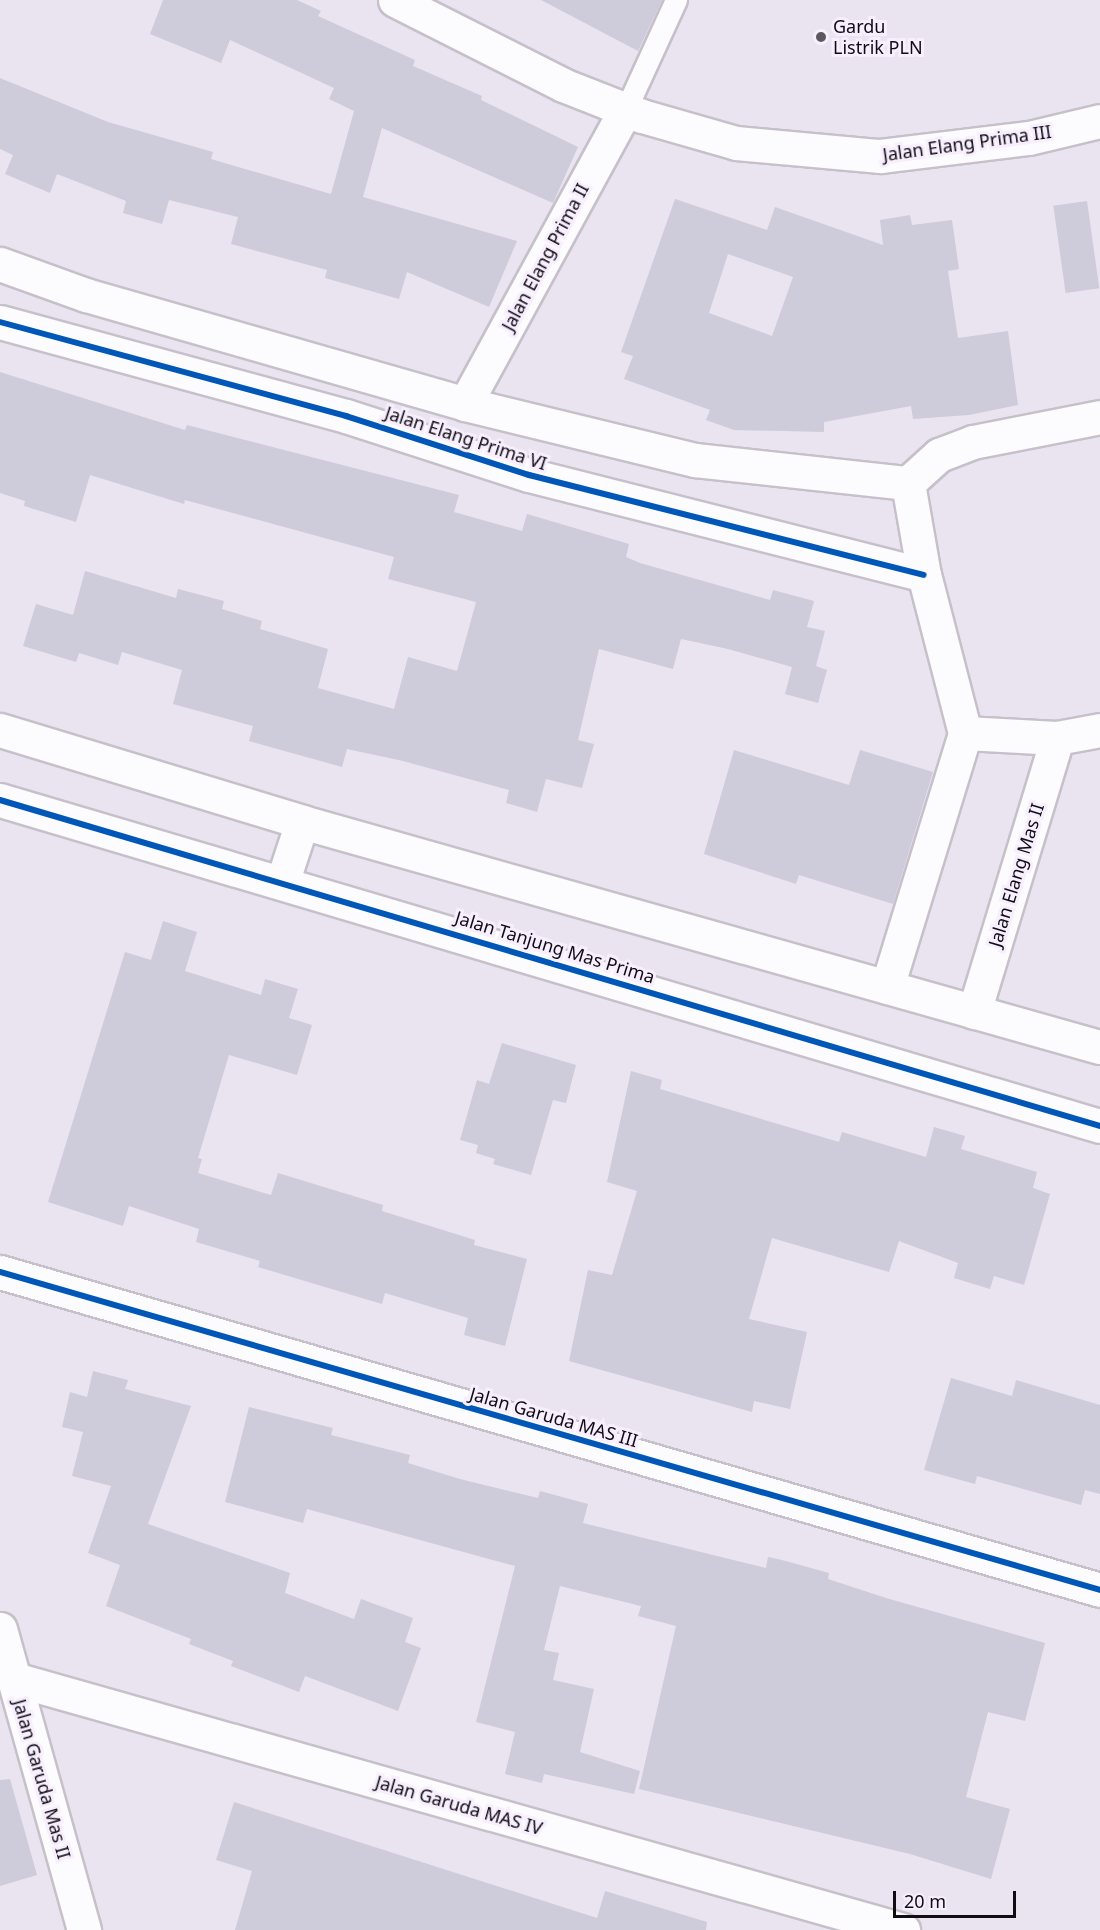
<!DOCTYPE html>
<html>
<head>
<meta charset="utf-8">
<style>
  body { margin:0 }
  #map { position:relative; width:1100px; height:1930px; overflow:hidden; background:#eae4f0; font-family:"Noto Sans",sans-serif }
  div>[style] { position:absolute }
  .building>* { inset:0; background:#cecbda; transform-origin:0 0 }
  .roads { filter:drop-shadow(2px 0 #c5c0ca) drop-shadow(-2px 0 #c5c0ca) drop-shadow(0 2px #c5c0ca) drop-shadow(0 -2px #c5c0ca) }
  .lane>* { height:21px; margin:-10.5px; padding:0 10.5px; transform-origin:10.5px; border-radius:10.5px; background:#fcfbfd }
  .street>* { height:33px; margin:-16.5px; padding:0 16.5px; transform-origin:16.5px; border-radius:16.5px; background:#fcfbfd }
  .cycleway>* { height:6px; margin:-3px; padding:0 3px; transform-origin:3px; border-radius:3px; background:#0057b8 }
  .dots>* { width:16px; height:16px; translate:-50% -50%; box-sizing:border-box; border:3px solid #f7eefe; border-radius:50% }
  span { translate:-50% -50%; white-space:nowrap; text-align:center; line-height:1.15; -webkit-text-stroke:6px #f7eefe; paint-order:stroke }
  .poi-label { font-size:18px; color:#100c13 }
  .left { translate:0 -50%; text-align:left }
  .street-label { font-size:18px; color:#100c13 }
  .scale { position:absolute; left:893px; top:1891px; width:123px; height:27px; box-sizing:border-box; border:3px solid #100c13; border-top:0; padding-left:8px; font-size:18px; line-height:21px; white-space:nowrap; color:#100c13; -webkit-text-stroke:4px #f7eefe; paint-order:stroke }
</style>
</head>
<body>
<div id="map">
  <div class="building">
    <i style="clip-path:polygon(163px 0,297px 0,321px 11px,318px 16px,415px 60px,413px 66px,482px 96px,481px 100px,578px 147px,553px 203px,382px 128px,363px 197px,517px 241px,489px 307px,407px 272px,399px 299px,325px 278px,327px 270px,231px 244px,238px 217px,169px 200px,162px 224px,123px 213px,126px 201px,57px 174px,50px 193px,5px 174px,13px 155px,0 149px,0 78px,108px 122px,213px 152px,211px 159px,331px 194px,354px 111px,329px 99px,334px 88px,230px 40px,221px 63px,150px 34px)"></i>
    <i style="clip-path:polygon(541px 0,662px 0,638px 51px)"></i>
    <i style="clip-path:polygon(evenodd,675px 199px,767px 230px,775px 207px,883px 245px,880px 220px,910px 215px,912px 225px,952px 220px,959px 269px,948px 271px,958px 338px,1008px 331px,1018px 405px,969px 415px,913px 419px,911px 406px,824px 422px,824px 432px,734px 430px,706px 420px,710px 410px,624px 379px,633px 356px,621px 352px,675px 199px,728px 254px,793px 277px,772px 336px,709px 313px,728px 254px)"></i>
    <i style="left:1087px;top:201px;width:88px;height:34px;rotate:82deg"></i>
    <i style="clip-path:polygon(0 372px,185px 430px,187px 425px,459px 495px,454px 512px,522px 531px,527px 514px,629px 544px,626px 557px,640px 563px,770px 600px,773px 590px,814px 601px,807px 627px,825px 631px,816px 666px,827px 670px,818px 703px,785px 694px,792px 667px,728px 649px,681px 639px,673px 669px,599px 649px,578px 740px,594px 744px,582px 788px,546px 779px,537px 812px,506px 803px,509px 790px,403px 761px,347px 749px,342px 767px,249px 741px,253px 726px,173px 704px,182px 670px,122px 652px,118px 665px,79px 653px,76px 662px,23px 646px,36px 604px,73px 615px,85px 571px,176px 598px,178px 589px,224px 601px,222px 609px,262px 621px,260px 629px,328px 649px,318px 688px,394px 709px,408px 657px,457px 671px,476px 602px,388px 579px,394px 557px,185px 500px,184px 504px,90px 475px,76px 522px,24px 506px,25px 501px,0 493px)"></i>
    <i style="clip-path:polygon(734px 750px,849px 785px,860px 750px,933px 772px,893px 904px,799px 875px,796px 884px,704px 854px)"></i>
    <i style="clip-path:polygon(163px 921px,197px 932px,185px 971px,261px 995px,265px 979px,298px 989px,289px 1018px,312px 1025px,297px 1075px,229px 1055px,198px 1158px,202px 1159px,198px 1173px,271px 1195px,278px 1173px,383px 1205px,382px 1211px,475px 1240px,474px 1245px,527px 1259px,505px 1346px,464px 1335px,468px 1318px,385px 1293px,382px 1304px,258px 1267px,260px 1261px,196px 1242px,199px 1229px,129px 1206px,123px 1226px,48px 1202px,125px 952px,151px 960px)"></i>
    <i style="clip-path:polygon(502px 1043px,576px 1065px,566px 1103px,553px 1100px,531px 1175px,493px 1164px,495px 1159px,476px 1153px,478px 1145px,460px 1140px,477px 1080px,489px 1084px)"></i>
    <i style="clip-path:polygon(631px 1071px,662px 1080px,660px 1089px,839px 1142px,842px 1132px,926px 1157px,934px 1127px,965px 1136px,961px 1149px,1037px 1172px,1033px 1188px,1050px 1194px,1024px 1285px,994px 1276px,990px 1289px,954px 1278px,958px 1263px,899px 1241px,889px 1272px,772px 1238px,749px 1319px,807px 1332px,790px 1409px,754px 1401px,752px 1412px,569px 1361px,588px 1270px,612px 1275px,637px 1191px,607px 1182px)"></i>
    <i style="clip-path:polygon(93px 1371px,128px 1380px,125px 1389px,191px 1406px,148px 1524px,290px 1573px,285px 1593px,354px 1619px,361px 1599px,413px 1618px,405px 1642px,421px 1648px,398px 1711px,305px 1676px,299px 1692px,231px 1666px,233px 1661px,189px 1644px,191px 1639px,106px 1606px,120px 1565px,88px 1553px,111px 1486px,72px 1476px,83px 1432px,62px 1427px,70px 1392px,87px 1397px)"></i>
    <i style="clip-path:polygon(951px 1378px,1012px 1396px,1016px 1380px,1100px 1405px,1100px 1494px,1085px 1490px,1081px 1505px,977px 1476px,975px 1484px,924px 1470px)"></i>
    <i style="clip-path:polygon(249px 1407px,333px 1428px,331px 1435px,410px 1455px,408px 1463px,460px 1479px,538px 1498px,540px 1491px,588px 1504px,583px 1523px,766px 1568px,768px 1557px,782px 1560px,829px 1573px,828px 1579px,886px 1598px,1045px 1643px,1025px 1721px,988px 1712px,966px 1797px,1010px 1809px,991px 1879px,910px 1854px,639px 1789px,676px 1626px,638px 1616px,641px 1606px,560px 1586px,544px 1650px,559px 1653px,553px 1680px,594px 1689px,580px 1752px,640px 1771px,634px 1794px,544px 1774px,542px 1783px,505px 1774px,515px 1732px,476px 1722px,515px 1566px,307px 1509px,303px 1523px,225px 1502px)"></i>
    <i style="clip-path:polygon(10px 1779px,37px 1875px,0 1886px,0 1780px)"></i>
    <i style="clip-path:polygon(234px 1802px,597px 1918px,605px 1891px,707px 1922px,706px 1930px,235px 1930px,252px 1871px,216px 1860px)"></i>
  </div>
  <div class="roads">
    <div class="lane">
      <i style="left:626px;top:109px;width:120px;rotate:-65.4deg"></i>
    </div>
    <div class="street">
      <i style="left:395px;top:0;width:188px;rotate:26.8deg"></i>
      <i style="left:563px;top:85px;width:85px;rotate:21.4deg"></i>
      <i style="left:642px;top:116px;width:98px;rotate:16deg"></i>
      <i style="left:736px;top:143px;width:145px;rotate:5.2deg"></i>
      <i style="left:880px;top:156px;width:150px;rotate:-6.9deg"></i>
      <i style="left:1029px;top:138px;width:73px;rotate:-13.5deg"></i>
      <i style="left:0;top:264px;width:91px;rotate:19.8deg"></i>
      <i style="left:86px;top:295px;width:394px;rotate:16deg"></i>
      <i style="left:465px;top:404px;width:237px;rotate:13.7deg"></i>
      <i style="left:695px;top:460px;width:214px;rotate:6.2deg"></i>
      <i style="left:0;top:322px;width:359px;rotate:15.2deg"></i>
      <i style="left:346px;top:416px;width:192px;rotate:17.9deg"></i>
      <i style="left:529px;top:475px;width:407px;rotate:14.2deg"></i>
      <i style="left:465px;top:404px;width:336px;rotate:-61.4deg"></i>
      <i style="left:908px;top:483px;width:42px;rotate:-42.1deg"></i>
      <i style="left:939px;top:455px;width:36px;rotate:-21deg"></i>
      <i style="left:973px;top:442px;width:129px;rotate:-11.1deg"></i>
      <i style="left:0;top:730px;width:316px;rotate:16.9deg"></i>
      <i style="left:302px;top:822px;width:829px;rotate:15.75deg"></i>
      <i style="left:965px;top:733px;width:92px;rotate:3.1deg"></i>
      <i style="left:1057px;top:738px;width:44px;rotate:-10.5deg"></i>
      <i style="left:0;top:800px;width:1147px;rotate:16.51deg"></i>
      <i style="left:283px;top:880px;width:61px;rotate:-71.9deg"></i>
      <i style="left:887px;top:987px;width:266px;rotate:-72.9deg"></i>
      <i style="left:965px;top:733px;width:163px;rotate:-104.5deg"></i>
      <i style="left:924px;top:575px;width:93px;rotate:-99.9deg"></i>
      <i style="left:974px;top:1012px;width:286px;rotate:-73.1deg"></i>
      <i style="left:0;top:1272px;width:1145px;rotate:16.12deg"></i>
      <i style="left:0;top:1629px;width:313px;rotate:74.4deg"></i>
      <i style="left:14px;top:1679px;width:924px;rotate:15.77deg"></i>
    </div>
  </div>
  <div class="cycleway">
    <i style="left:0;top:322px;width:359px;rotate:15.2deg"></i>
    <i style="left:346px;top:416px;width:192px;rotate:17.9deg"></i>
    <i style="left:529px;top:475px;width:407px;rotate:14.2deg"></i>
    <i style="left:0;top:800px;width:1147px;rotate:16.51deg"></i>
    <i style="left:0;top:1272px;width:1145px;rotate:16.12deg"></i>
  </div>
  <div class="dots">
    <i style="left:821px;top:37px;background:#5c5860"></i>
  </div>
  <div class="poi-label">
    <span class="left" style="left:833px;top:37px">Gardu<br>Listrik PLN</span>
  </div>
  <div class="street-label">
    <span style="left:967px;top:143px;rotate:-8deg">Jalan Elang Prima III</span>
    <span style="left:545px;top:257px;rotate:-62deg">Jalan Elang Prima II</span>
    <span style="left:466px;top:438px;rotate:18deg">Jalan Elang Prima VI</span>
    <span style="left:1016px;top:875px;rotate:-73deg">Jalan Elang Mas II</span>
    <span style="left:555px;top:947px;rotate:17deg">Jalan Tanjung Mas Prima</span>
    <span style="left:554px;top:1417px;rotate:16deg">Jalan Garuda MAS III</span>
    <span style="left:42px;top:1779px;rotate:74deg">Jalan Garuda Mas II</span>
    <span style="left:459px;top:1805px;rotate:16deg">Jalan Garuda MAS IV</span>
  </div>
  <div class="scale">20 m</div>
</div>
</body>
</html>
